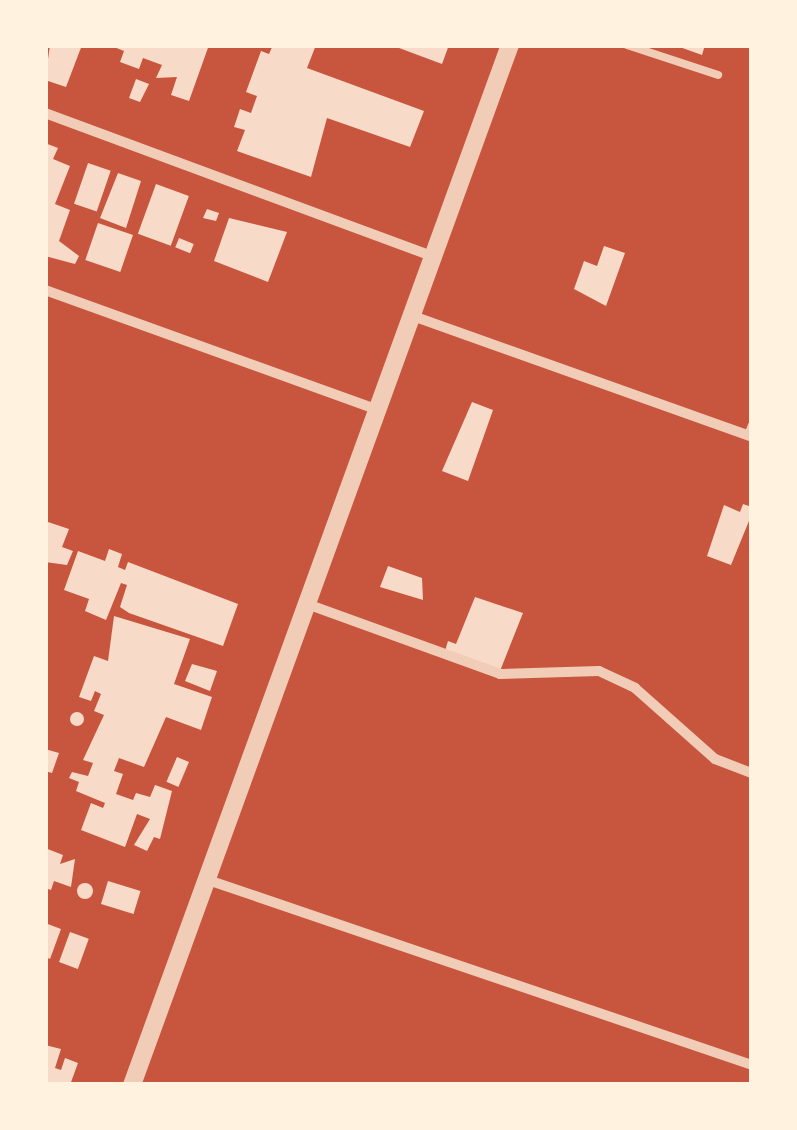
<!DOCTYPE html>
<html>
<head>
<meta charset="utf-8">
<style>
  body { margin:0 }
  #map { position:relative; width:797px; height:1130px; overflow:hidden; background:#c8553d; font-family:Literata,serif }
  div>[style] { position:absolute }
  .building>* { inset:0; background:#f7dbc8; transform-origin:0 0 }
  .round { border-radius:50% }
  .service>* { height:8px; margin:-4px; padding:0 4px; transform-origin:4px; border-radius:4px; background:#f1ccb7 }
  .minor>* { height:10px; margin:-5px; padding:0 5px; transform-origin:5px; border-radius:5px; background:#f1ccb7 }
  .tertiary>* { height:18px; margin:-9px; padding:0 9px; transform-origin:9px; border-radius:9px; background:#f1ccb7 }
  span { translate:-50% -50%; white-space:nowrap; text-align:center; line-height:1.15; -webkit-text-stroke:9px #fff3e0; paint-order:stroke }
  .frame { position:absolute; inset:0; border:48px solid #fff3e0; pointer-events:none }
</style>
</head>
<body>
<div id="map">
  <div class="building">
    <i style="clip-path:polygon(50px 45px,82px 45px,66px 87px,45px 80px)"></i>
    <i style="clip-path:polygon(109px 45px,209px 45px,189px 101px,171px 95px,177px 77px,156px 78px,162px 65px,143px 58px,139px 69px,120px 62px,124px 51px)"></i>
    <i style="clip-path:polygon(273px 45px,316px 45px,307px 68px,424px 111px,410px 147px,327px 118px,311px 177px,237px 151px,245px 130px,234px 127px,240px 109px,251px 113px,257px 96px,246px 92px,261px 51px,269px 54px)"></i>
    <i style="clip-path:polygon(391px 45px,449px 45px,442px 64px)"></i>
    <i style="clip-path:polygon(674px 45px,705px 45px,702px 55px)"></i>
    <i style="clip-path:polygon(136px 79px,149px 84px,140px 102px,129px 98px)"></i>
    <i style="clip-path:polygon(45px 143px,58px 148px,53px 159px,70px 166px,55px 204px,70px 210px,59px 241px,79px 256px,75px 264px,45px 256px)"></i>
    <i style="left:88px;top:163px;width:24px;height:43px;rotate:19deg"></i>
    <i style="clip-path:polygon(118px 173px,141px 181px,126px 228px,100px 218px)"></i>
    <i style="left:156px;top:184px;width:35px;height:53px;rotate:20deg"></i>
    <i style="clip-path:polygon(207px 209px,219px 213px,216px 221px,203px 218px)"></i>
    <i style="clip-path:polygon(229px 218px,287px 232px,268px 282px,214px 261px)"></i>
    <i style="left:98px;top:223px;width:37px;height:39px;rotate:19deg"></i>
    <i style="left:179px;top:238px;width:16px;height:10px;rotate:22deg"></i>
    <i style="clip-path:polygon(604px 246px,625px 253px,606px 306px,574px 289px,584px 261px,597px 266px)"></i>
    <i style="clip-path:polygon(472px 402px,493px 410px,468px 481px,442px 471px)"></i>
    <i style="clip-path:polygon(743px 504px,752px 507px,751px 516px,731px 565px,707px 556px,724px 505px,740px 512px)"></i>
    <i style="clip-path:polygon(45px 521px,69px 529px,62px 547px,73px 551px,67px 565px,45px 562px)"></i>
    <i style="clip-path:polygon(109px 549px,122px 554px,118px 567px,125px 570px,128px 562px,238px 604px,223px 646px,129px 613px,120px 607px,127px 585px,121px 583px,106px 620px,85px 611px,89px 599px,64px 590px,78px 551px,105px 561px)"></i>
    <i style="clip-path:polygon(388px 566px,422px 578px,423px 600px,380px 587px)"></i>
    <i style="clip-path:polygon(475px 597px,523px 613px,500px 671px,445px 651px,448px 641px,456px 644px)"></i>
    <i style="clip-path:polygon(114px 616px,190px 639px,174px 684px,212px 697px,201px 730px,166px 717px,144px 767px,119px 758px,114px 771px,123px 774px,116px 794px,133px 800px,136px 793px,150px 797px,155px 785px,172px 791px,160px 839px,154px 837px,147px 851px,134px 845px,150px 819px,137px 814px,125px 847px,81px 830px,91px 803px,103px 808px,105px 803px,76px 791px,79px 782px,69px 778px,72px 772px,88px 776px,93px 763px,83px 760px,104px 715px,94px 711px,101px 694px,95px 691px,91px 701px,79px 697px,94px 656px,108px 661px)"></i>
    <i style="clip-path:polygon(192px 664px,217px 671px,210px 691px,185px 681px)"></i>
    <i class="round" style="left:70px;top:712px;width:14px;height:14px"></i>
    <i style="clip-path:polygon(45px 749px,59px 753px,52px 773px,45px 771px)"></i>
    <i style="left:177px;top:757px;width:13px;height:27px;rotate:23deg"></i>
    <i style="clip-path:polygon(45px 848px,63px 855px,60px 864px,75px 859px,71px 887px,54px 881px,51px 890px,45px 888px)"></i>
    <i style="left:108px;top:881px;width:34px;height:24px;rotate:17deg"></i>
    <i class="round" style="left:77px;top:883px;width:16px;height:16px"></i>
    <i style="clip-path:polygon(45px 923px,61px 929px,50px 959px,45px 957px)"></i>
    <i style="left:70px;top:932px;width:20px;height:32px;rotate:20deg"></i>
    <i style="clip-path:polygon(45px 1045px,61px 1049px,55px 1068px,61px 1070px,65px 1058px,78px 1063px,70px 1085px,45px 1085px)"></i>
  </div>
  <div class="service">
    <i style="left:627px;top:45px;width:96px;rotate:18.2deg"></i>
    <i style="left:748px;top:435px;width:11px;rotate:-68deg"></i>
  </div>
  <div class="minor">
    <i style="left:45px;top:113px;width:413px;rotate:20.3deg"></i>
    <i style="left:45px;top:290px;width:352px;rotate:19.8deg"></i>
    <i style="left:410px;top:315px;width:363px;rotate:19.6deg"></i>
    <i style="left:307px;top:604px;width:205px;rotate:19.9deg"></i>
    <i style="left:500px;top:674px;width:99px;rotate:-1.7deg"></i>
    <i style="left:599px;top:671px;width:40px;rotate:25deg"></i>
    <i style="left:635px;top:688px;width:107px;rotate:41.6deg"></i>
    <i style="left:715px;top:759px;width:40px;rotate:21deg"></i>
    <i style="left:208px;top:880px;width:575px;rotate:18.78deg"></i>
  </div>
  <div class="tertiary">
    <i style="left:132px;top:1085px;width:1107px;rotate:-70.03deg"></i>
  </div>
  <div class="frame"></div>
</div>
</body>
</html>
